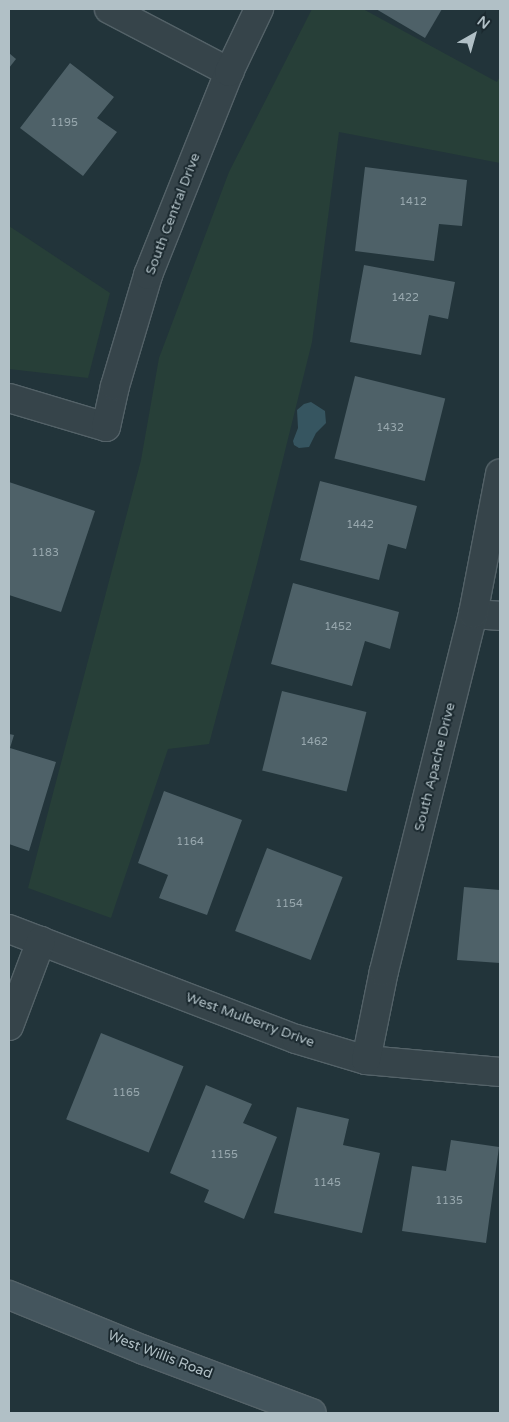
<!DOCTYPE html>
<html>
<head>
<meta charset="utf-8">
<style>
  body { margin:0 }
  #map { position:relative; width:509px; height:1422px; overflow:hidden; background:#22343a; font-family:"Varela Round",sans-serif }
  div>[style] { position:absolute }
  .green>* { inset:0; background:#273f38 }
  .water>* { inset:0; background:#365560 }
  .building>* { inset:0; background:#4e6168; transform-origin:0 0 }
  .roads { filter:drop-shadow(1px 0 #546268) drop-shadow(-1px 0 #546268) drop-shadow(0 1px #546268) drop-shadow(0 -1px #546268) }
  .street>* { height:28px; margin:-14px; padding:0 14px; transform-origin:14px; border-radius:14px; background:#36444a }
  .secondary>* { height:28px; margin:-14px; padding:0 14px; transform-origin:14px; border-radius:14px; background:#44555d }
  span { translate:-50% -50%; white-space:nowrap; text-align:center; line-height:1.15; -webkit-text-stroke:4px #1b292f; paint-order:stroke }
  .number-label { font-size:11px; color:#98a8ae }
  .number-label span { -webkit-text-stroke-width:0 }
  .street-label { font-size:14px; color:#b1c0c6 }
  .frame { position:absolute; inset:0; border:10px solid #b1c0c6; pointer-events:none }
  .north { position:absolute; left:449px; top:10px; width:50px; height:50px; -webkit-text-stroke:4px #1b292f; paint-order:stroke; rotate:38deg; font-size:14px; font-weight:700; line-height:20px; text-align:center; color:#b1c0c6 }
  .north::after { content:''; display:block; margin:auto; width:18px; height:22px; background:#b1c0c6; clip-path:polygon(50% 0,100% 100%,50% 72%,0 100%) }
</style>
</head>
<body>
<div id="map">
  <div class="green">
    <i style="clip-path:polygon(312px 9px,363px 9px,497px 82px,500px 76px,500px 163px,339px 132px,312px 342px,257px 564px,209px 744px,168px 749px,111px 918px,28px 888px,141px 460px,159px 358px,229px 172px)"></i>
    <i style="clip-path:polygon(9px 226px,110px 293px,88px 378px,9px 369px)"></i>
  </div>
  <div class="water">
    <i style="clip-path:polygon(311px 402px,325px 411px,326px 423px,316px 433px,309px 447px,299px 448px,294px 445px,293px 441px,298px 428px,297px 410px,304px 404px)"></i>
  </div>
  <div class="building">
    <i style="clip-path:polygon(376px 9px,442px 9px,425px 38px)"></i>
    <i style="clip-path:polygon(9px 53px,16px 59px,9px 68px)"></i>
    <i style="clip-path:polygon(70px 63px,114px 97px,97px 118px,117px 132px,83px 176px,20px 128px)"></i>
    <i style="clip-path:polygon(365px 167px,467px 180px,462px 226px,439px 224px,434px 261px,355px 251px)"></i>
    <i style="clip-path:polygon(364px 265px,455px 282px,448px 319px,429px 315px,421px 355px,350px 342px)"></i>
    <i style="left:355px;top:376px;width:93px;height:85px;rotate:14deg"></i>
    <i style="clip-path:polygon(320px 481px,417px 506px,406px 549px,388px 544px,379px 580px,300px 560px)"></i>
    <i style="clip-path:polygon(9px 482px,95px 511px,61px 612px,9px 595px)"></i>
    <i style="clip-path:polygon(293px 583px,399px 612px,390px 649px,365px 641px,352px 686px,271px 664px)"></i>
    <i style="left:282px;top:691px;width:87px;height:82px;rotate:14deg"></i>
    <i style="clip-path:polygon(9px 734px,14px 735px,10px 748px,56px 762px,29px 851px,9px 844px)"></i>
    <i style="clip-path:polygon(164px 791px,242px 820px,207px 915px,159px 898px,168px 875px,138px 863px)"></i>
    <i style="left:267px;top:848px;width:81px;height:89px;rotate:21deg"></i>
    <i style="clip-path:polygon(464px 887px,500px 890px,500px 963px,457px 960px)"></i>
    <i style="left:101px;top:1033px;width:89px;height:93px;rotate:22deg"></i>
    <i style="clip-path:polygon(206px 1085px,252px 1104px,243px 1123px,277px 1137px,244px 1219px,204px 1202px,209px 1190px,170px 1173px)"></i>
    <i style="clip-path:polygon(297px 1107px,349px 1119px,343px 1145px,380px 1153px,362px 1233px,274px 1213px)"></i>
    <i style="clip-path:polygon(451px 1140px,499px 1147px,486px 1243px,402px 1231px,412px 1166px,446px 1171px)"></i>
  </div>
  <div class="roads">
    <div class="street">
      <i style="left:109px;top:9px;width:136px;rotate:27.7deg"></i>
      <i style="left:9px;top:398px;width:101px;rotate:16.6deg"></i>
      <i style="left:106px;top:427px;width:42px;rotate:-77.6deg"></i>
      <i style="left:115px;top:386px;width:116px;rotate:-73.4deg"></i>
      <i style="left:148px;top:275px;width:219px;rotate:-68.2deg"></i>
      <i style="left:229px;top:72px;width:70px;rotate:-64.5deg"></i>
      <i style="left:473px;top:614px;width:27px;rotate:4deg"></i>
      <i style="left:9px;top:929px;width:307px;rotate:21deg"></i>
      <i style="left:296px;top:1039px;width:73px;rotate:16.7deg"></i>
      <i style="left:366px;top:1060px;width:135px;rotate:5.1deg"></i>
      <i style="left:9px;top:1026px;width:91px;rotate:-69.4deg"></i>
      <i style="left:366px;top:1060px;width:91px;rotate:-78.6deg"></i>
      <i style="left:384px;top:971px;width:368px;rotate:-76deg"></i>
      <i style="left:473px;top:614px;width:143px;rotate:-79.1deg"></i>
    </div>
    <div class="secondary">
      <i style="left:9px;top:1295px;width:146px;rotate:22.2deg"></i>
      <i style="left:144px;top:1350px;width:179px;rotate:20.6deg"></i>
    </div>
  </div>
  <div class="number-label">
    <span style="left:64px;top:123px">1195</span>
    <span style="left:413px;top:202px">1412</span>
    <span style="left:405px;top:298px">1422</span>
    <span style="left:390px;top:428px">1432</span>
    <span style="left:360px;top:525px">1442</span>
    <span style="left:45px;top:553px">1183</span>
    <span style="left:338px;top:627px">1452</span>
    <span style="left:314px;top:742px">1462</span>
    <span style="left:190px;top:842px">1164</span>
    <span style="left:289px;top:904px">1154</span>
    <span style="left:126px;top:1093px">1165</span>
    <span style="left:224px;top:1155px">1155</span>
    <span style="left:327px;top:1183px">1145</span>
    <span style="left:449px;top:1201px">1135</span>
  </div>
  <div class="street-label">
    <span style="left:173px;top:214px;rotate:-69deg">South Central Drive</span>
    <span style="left:435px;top:767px;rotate:-76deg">South Apache Drive</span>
    <span style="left:250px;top:1020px;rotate:20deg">West Mulberry Drive</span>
    <span style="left:160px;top:1355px;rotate:21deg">West Willis Road</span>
  </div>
  <div class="frame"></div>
  <div class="north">N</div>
</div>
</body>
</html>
